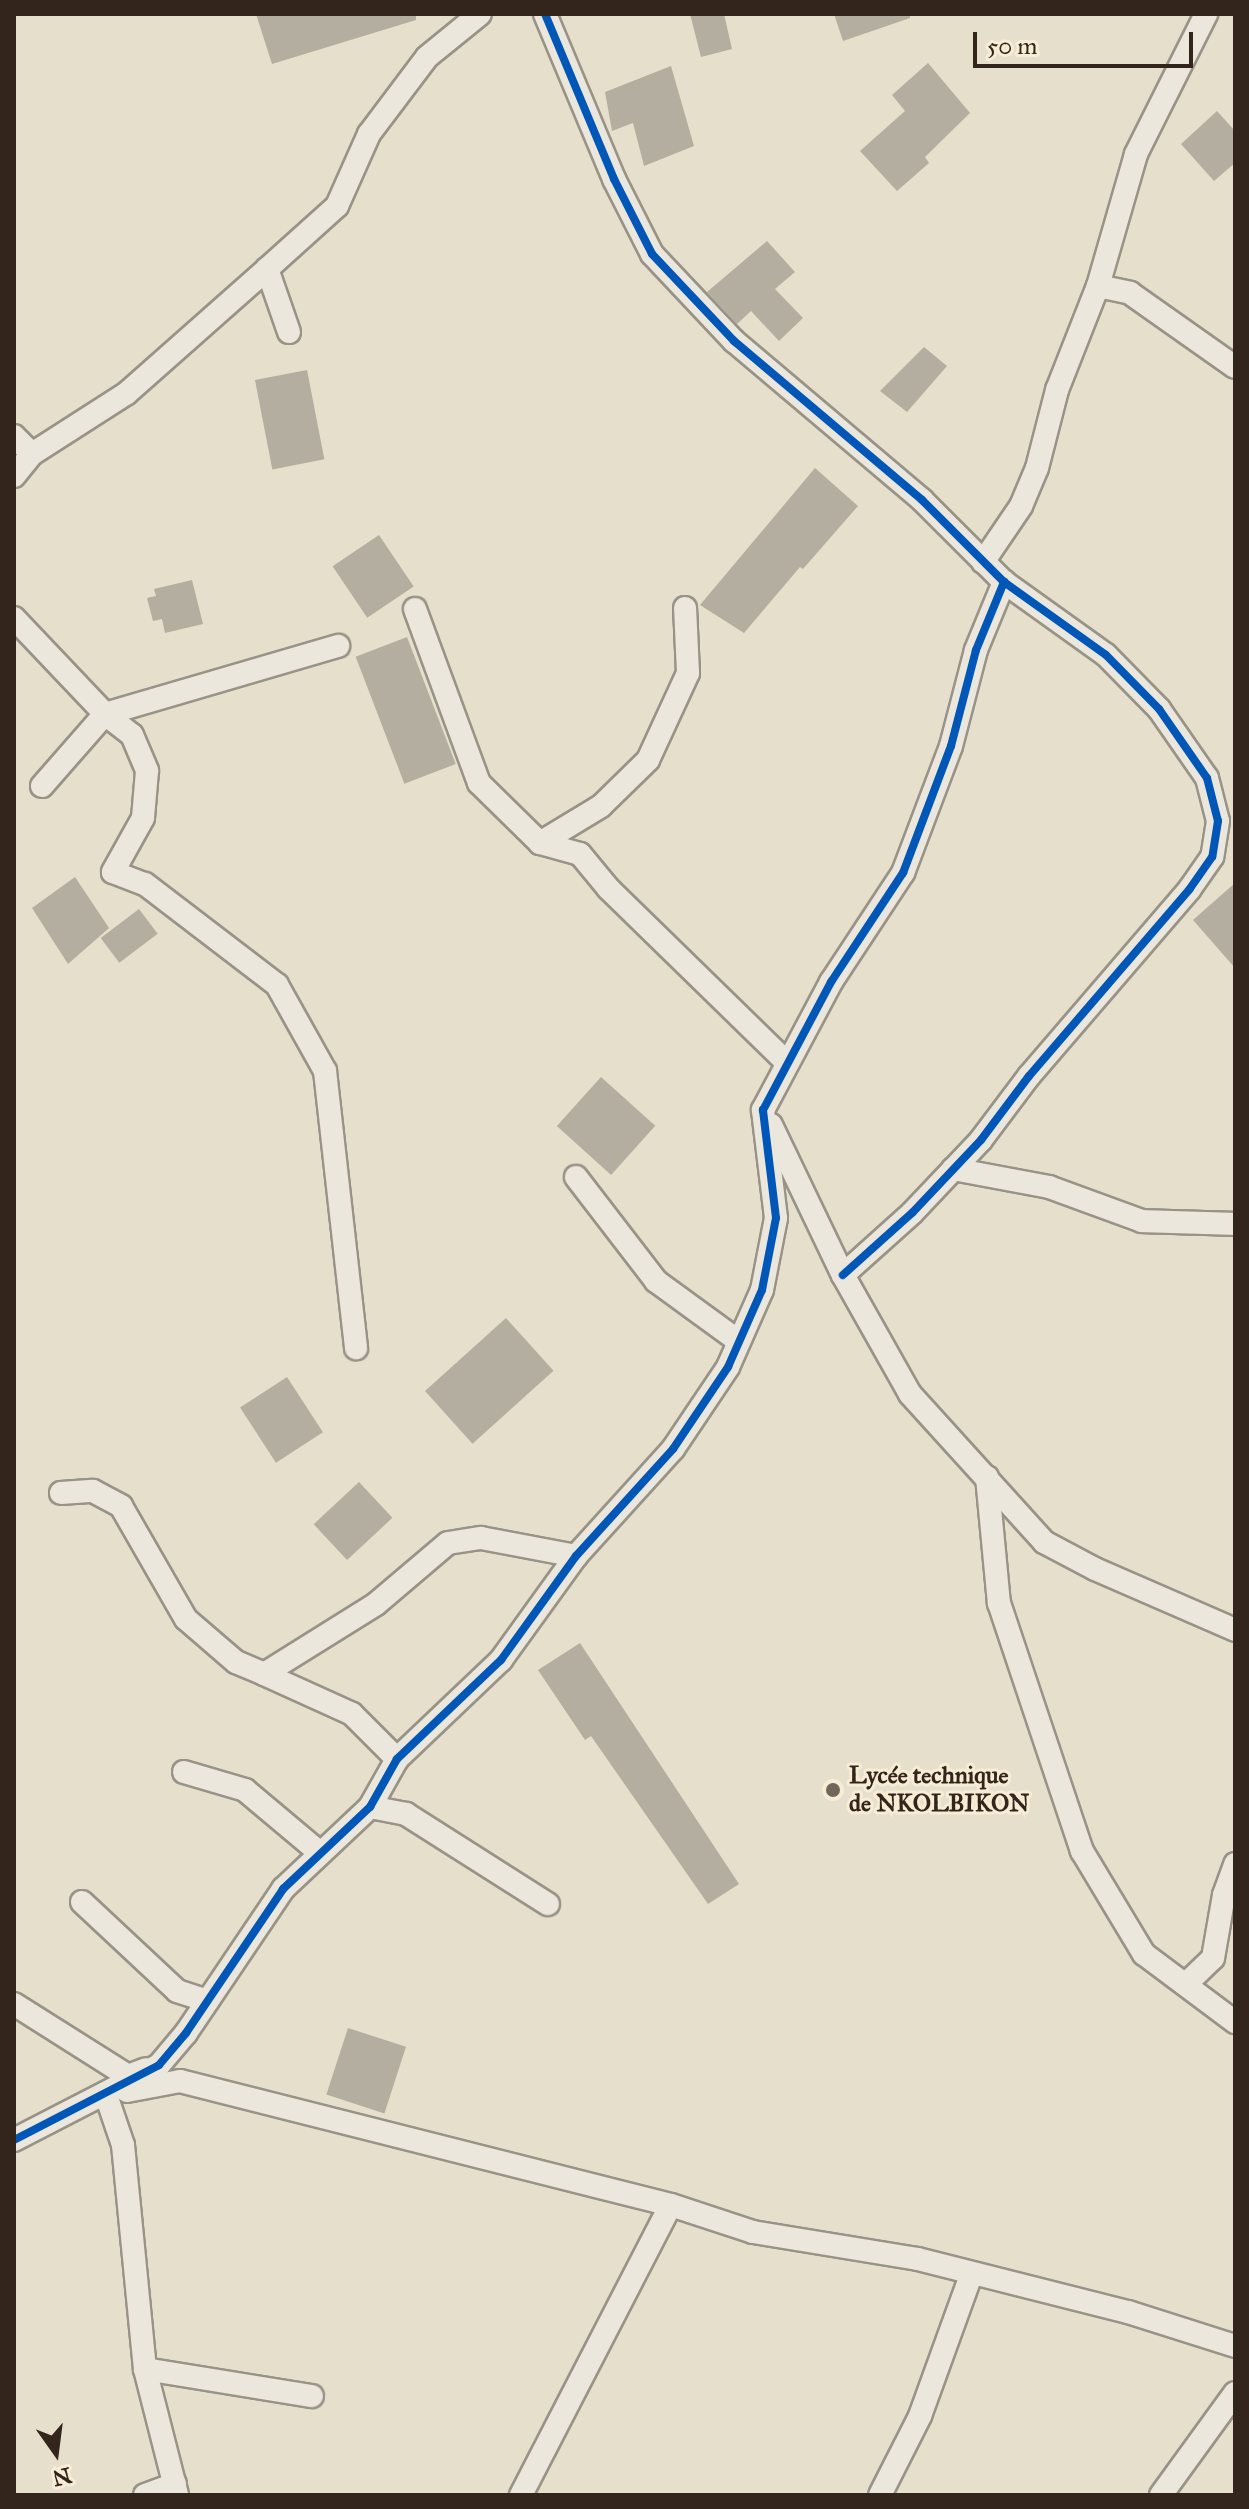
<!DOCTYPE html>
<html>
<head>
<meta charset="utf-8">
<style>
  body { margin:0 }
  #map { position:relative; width:1249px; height:2509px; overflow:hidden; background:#e6dfcb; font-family:"IM FELL Great Primer",serif }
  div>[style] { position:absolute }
  .building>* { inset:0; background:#b3aea0; transform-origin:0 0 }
  .roads { filter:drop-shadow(2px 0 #989387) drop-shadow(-2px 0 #989387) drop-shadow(0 2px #989387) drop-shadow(0 -2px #989387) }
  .minor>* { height:22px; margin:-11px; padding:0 11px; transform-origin:11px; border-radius:11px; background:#ebe7dd }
  .cycleway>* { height:8px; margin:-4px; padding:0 4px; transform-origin:4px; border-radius:4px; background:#0057b8 }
  .dots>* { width:22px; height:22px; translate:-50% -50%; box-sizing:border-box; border:4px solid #f7edd5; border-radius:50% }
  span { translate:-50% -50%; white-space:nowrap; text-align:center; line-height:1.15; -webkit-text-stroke:6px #f7edd5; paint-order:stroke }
  .poi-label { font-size:24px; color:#33241c; font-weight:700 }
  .left { translate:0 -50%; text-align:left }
  .frame { position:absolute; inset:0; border:16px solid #33241c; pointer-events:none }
  .north { position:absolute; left:16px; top:2413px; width:80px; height:80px; -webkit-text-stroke:6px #f7edd5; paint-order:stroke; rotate:166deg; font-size:22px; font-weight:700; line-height:32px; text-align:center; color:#33241c }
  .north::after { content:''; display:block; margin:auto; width:28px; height:36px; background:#33241c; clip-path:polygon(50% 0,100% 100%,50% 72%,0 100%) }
  .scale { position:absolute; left:973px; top:32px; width:220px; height:36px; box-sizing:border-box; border:4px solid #33241c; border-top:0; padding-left:10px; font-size:24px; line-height:28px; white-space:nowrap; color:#33241c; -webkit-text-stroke:6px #f7edd5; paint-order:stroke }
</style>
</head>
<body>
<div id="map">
  <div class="building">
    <i style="clip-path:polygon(256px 14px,416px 14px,416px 20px,272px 64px)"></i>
    <i style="clip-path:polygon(690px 14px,724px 14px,732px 49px,701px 57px)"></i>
    <i style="clip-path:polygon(834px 14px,910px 14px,910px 18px,843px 41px)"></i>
    <i style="clip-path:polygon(928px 63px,970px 113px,925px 157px,929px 163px,897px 191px,860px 151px,905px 111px,892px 95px)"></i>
    <i style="clip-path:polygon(671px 66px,694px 146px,644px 166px,633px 123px,612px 131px,605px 92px)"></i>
    <i style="clip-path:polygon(1217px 111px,1235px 131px,1235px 163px,1214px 181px,1181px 144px)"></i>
    <i style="clip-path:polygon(767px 241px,795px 272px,775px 289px,803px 318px,779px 341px,751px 311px,737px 324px,707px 292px)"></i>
    <i style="clip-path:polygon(924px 347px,947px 366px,907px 412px,880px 391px)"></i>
    <i style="left:307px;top:370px;width:91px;height:53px;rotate:79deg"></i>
    <i style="clip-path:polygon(815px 468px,858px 506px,803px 569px,800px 567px,744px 633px,700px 605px)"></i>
    <i style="left:379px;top:535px;width:62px;height:56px;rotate:56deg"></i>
    <i style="clip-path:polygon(192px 580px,203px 624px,165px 633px,162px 619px,153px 621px,147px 598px,156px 596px,154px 589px)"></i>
    <i style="left:407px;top:637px;width:136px;height:55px;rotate:69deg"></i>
    <i style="clip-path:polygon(75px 877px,109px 928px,68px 964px,32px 908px)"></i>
    <i style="clip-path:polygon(1235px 883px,1235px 968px,1193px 920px)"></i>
    <i style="left:139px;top:909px;width:31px;height:48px;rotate:53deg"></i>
    <i style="left:601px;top:1077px;width:73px;height:66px;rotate:42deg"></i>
    <i style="left:506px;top:1318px;width:71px;height:109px;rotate:48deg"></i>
    <i style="left:287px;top:1377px;width:66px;height:56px;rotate:57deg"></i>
    <i style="left:359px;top:1482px;width:49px;height:62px;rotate:47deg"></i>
    <i style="clip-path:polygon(580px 1643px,739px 1884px,708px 1904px,591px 1736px,585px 1740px,538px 1670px)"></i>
    <i style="left:348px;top:2028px;width:61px;height:70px;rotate:18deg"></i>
  </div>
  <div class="roads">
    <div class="minor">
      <i style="left:545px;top:14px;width:179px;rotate:67.3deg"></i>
      <i style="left:614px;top:179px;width:84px;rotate:63.1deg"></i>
      <i style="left:652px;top:254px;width:120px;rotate:46.7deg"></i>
      <i style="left:734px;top:341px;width:246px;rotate:40.2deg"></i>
      <i style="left:922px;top:500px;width:116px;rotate:45deg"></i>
      <i style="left:1004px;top:582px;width:125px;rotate:35.6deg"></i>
      <i style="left:1106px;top:655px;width:76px;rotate:45.5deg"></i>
      <i style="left:1159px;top:709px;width:84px;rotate:55.2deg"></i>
      <i style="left:1207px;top:778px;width:44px;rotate:75.7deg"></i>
      <i style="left:1218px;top:821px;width:36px;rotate:99deg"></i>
      <i style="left:1212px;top:857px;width:40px;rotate:124.9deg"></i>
      <i style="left:1189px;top:890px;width:245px;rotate:130.7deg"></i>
      <i style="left:1029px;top:1076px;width:80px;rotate:126.9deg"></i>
      <i style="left:981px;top:1140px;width:100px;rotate:133.4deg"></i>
      <i style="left:912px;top:1213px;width:93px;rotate:138.1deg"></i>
      <i style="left:1098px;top:286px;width:33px;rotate:12deg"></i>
      <i style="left:1130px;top:293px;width:128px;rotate:35.2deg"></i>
      <i style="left:289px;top:332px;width:67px;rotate:-109.2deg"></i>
      <i style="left:267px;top:269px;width:94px;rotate:-42deg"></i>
      <i style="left:337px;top:206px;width:79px;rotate:-66deg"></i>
      <i style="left:369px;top:134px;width:96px;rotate:-53deg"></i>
      <i style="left:427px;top:57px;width:68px;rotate:-39.1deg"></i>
      <i style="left:14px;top:436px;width:25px;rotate:45deg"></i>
      <i style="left:14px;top:476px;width:28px;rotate:-51deg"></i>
      <i style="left:32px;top:454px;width:113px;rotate:-32.7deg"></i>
      <i style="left:127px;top:393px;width:187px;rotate:-41.5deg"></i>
      <i style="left:983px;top:562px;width:68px;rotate:-55.8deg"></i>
      <i style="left:1021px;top:506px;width:41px;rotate:-67.2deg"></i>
      <i style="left:1037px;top:468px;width:81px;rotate:-75.6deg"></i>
      <i style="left:1057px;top:390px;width:112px;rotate:-68.5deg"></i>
      <i style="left:1098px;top:286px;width:137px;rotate:-73.9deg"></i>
      <i style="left:1136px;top:154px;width:157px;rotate:-63.4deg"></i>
      <i style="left:415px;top:609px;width:185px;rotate:69.8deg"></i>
      <i style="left:479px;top:783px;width:86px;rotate:44.5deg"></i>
      <i style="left:540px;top:843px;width:41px;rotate:15.4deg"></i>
      <i style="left:580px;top:854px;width:45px;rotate:50.4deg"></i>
      <i style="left:609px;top:889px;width:248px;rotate:44.3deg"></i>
      <i style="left:14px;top:618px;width:132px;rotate:46.5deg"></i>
      <i style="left:105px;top:714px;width:34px;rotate:38deg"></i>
      <i style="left:132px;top:735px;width:39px;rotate:67deg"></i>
      <i style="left:147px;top:771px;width:47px;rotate:94.9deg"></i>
      <i style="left:143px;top:818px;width:62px;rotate:119.1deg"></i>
      <i style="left:113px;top:872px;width:34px;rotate:21deg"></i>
      <i style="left:145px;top:884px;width:166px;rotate:37.4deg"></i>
      <i style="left:277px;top:985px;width:98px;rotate:60.8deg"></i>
      <i style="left:325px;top:1071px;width:279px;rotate:83.6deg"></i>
      <i style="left:42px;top:786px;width:96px;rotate:-48.8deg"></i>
      <i style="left:105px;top:714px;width:243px;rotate:-16.3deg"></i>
      <i style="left:540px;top:843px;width:71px;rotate:-31.2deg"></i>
      <i style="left:601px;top:806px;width:66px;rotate:-44.4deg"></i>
      <i style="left:648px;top:760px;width:96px;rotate:-65.3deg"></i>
      <i style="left:688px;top:673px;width:65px;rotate:-92.6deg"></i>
      <i style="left:771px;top:1125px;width:166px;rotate:64.4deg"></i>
      <i style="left:843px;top:1275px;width:137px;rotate:60.6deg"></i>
      <i style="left:910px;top:1394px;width:200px;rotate:47.8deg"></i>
      <i style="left:1044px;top:1542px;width:58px;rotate:27.9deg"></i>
      <i style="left:1095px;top:1569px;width:153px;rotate:23.5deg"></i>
      <i style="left:953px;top:1169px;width:98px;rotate:10.6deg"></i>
      <i style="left:1049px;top:1187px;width:99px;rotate:20.1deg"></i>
      <i style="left:1142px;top:1221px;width:93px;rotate:1.8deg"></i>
      <i style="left:576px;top:1177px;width:131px;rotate:52.4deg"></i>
      <i style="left:656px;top:1281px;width:100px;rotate:36.1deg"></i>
      <i style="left:987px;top:1477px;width:127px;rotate:84.6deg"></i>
      <i style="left:999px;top:1603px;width:262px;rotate:71.5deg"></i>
      <i style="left:1082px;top:1851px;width:120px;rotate:59deg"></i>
      <i style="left:1144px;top:1954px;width:114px;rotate:36.8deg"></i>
      <i style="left:61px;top:1493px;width:32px;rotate:-4deg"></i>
      <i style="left:93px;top:1491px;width:32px;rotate:28deg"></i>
      <i style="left:121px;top:1506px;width:130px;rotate:60.1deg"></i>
      <i style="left:186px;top:1619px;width:66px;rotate:40.7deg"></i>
      <i style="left:236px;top:1662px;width:30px;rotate:23deg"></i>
      <i style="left:264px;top:1674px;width:132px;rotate:-32deg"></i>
      <i style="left:376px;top:1604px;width:94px;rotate:-40.3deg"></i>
      <i style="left:448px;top:1543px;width:33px;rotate:-9deg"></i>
      <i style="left:481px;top:1538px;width:97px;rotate:10.7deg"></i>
      <i style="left:264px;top:1674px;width:97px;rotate:24.4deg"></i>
      <i style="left:352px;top:1714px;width:64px;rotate:45deg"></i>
      <i style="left:184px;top:1772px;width:64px;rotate:16.4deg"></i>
      <i style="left:245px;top:1790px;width:98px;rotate:40deg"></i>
      <i style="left:370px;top:1807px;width:37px;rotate:11deg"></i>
      <i style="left:406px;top:1814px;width:168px;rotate:32.4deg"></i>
      <i style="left:82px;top:1902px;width:130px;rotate:43.1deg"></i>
      <i style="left:177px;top:1991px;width:32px;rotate:18deg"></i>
      <i style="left:1186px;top:1984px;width:37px;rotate:-44deg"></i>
      <i style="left:1213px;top:1958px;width:64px;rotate:-80.1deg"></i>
      <i style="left:1224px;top:1895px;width:33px;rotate:-70deg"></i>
      <i style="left:14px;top:2004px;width:135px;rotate:32.3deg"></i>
      <i style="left:128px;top:2076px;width:19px;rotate:-21deg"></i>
      <i style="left:127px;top:2091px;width:54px;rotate:-10.7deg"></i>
      <i style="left:180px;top:2081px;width:506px;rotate:14.17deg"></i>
      <i style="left:671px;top:2205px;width:86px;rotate:18.2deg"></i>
      <i style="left:753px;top:2232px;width:167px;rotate:9.3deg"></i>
      <i style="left:918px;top:2259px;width:217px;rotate:14.2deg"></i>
      <i style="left:1128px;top:2312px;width:112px;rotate:17.6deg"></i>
      <i style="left:106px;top:2095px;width:53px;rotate:71.2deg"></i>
      <i style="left:123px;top:2145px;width:225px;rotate:84.4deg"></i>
      <i style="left:145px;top:2369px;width:130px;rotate:75.7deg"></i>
      <i style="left:14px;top:2140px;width:163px;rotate:-27.3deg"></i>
      <i style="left:159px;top:2065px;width:42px;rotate:-49.8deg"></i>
      <i style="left:186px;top:2033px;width:174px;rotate:-56deg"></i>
      <i style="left:283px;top:1889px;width:120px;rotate:-43.3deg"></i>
      <i style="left:370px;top:1807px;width:55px;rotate:-60.6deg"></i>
      <i style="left:397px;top:1759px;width:144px;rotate:-43.6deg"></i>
      <i style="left:501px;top:1660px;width:128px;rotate:-54.2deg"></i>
      <i style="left:576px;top:1556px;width:144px;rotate:-47.8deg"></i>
      <i style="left:673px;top:1449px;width:99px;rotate:-56.1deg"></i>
      <i style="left:728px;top:1367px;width:84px;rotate:-66.2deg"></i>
      <i style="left:762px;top:1290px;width:73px;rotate:-79deg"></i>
      <i style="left:776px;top:1218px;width:109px;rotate:-96.9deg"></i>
      <i style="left:763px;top:1110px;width:145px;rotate:-62deg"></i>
      <i style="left:831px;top:982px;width:131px;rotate:-56.6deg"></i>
      <i style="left:903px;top:873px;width:136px;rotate:-69.3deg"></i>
      <i style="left:951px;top:746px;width:99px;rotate:-75.4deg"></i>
      <i style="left:976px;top:650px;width:74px;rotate:-67.6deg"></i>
      <i style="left:145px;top:2369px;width:169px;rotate:9.2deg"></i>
      <i style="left:145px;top:2495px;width:32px;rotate:-20deg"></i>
      <i style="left:521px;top:2495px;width:326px;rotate:-62.7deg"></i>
      <i style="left:880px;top:2495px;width:89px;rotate:-63.1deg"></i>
      <i style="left:920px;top:2416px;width:150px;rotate:-70.1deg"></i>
      <i style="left:1161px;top:2495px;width:126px;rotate:-54deg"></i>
    </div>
  </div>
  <div class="cycleway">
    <i style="left:545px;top:14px;width:179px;rotate:67.3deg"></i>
    <i style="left:614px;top:179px;width:84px;rotate:63.1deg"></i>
    <i style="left:652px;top:254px;width:120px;rotate:46.7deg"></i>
    <i style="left:734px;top:341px;width:246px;rotate:40.2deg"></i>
    <i style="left:922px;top:500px;width:116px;rotate:45deg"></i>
    <i style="left:1004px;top:582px;width:125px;rotate:35.6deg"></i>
    <i style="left:1106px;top:655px;width:76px;rotate:45.5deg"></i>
    <i style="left:1159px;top:709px;width:84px;rotate:55.2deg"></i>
    <i style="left:1207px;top:778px;width:44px;rotate:75.7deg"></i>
    <i style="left:1218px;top:821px;width:36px;rotate:99deg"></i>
    <i style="left:1212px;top:857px;width:40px;rotate:124.9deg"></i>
    <i style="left:1189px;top:890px;width:245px;rotate:130.7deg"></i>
    <i style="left:1029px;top:1076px;width:80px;rotate:126.9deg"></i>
    <i style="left:981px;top:1140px;width:100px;rotate:133.4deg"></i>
    <i style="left:912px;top:1213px;width:93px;rotate:138.1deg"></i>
    <i style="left:14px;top:2140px;width:163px;rotate:-27.3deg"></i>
    <i style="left:159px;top:2065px;width:42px;rotate:-49.8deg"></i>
    <i style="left:186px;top:2033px;width:174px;rotate:-56deg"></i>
    <i style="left:283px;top:1889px;width:120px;rotate:-43.3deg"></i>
    <i style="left:370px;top:1807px;width:55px;rotate:-60.6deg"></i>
    <i style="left:397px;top:1759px;width:144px;rotate:-43.6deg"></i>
    <i style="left:501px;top:1660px;width:128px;rotate:-54.2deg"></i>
    <i style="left:576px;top:1556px;width:144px;rotate:-47.8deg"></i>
    <i style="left:673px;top:1449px;width:99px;rotate:-56.1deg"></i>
    <i style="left:728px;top:1367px;width:84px;rotate:-66.2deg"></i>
    <i style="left:762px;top:1290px;width:73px;rotate:-79deg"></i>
    <i style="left:776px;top:1218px;width:109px;rotate:-96.9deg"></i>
    <i style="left:763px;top:1110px;width:145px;rotate:-62deg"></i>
    <i style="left:831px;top:982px;width:131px;rotate:-56.6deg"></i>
    <i style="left:903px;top:873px;width:136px;rotate:-69.3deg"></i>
    <i style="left:951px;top:746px;width:99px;rotate:-75.4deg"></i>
    <i style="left:976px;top:650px;width:74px;rotate:-67.6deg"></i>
  </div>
  <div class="dots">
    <i style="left:833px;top:1790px;background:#726559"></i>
  </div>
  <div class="poi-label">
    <span class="left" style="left:849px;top:1790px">Lycée technique<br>de NKOLBIKON</span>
  </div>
  <div class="frame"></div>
  <div class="north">N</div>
  <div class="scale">50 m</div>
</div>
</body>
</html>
